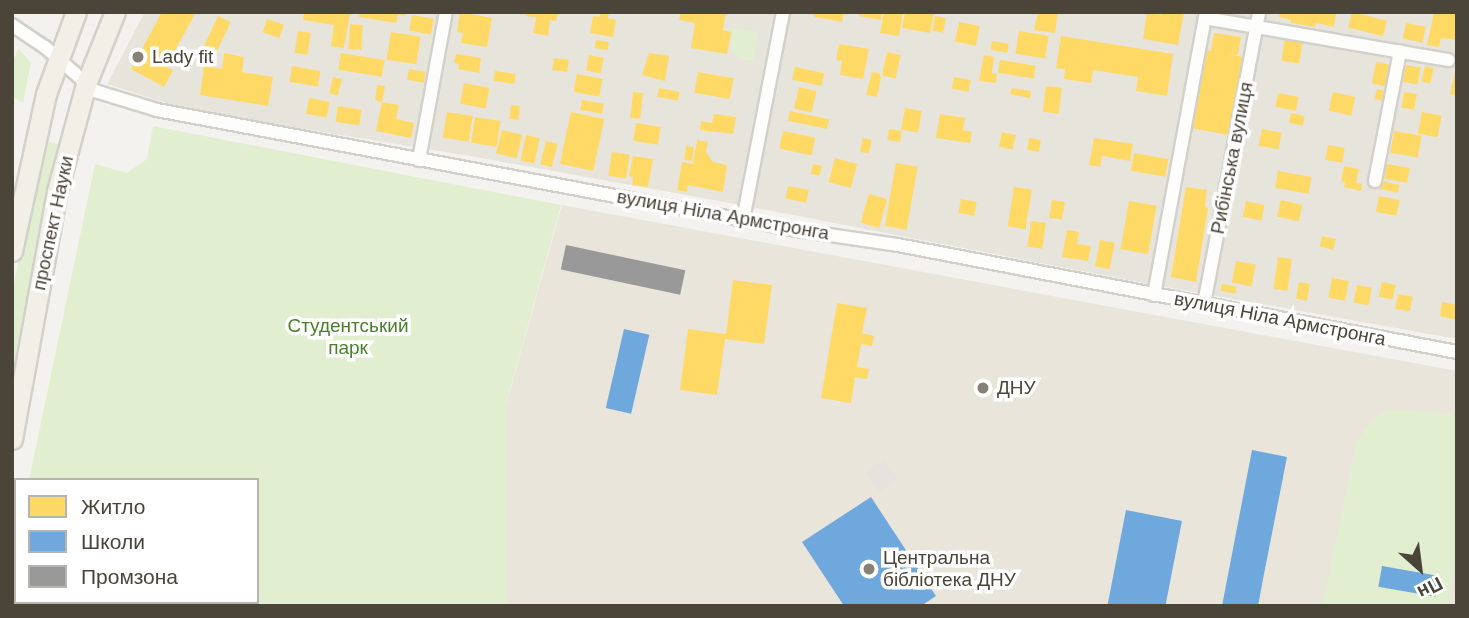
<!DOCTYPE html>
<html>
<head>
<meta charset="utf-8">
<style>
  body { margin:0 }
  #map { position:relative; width:1469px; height:618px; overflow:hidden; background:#f4f2ee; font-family:Arial,sans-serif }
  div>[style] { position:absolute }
  .residential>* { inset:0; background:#e7e4dc }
  .education>* { inset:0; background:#eae5da }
  .green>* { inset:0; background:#e1eecf }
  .parking>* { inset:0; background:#e6e3df; transform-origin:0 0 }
  .homes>* { inset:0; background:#ffd966; transform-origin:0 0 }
  .schools>* { inset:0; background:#6fa8dc; transform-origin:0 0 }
  .industry>* { inset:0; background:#999; transform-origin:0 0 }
  .roads { filter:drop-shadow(2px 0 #d2d0cb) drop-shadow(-2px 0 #d2d0cb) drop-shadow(0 2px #d2d0cb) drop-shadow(0 -2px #d2d0cb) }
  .minor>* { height:12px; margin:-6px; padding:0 6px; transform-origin:6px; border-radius:6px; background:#fdfdfc }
  .primary>* { height:19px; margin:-9.5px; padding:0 9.5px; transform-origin:9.5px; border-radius:9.5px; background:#f2efe6 }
  .dots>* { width:19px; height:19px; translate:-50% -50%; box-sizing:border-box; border:4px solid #fff; border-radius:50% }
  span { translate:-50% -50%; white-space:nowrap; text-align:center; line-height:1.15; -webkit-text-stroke:7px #fff; paint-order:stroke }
  .poi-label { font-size:19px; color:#4b4439 }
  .left { translate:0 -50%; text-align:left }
  .street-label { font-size:19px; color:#4b4439 }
  .park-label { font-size:19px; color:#4a7f2a }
  .frame { position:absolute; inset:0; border:14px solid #4b4439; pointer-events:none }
  .legend { position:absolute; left:14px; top:478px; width:245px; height:126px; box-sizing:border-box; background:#fff; border:2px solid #b7b4b0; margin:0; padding:9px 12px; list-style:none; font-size:21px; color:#4b4439 }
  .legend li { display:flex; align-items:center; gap:14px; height:35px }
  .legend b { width:35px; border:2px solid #b7b4b0 }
  .north { position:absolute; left:1385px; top:534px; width:70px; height:70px; -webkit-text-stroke:5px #fff; paint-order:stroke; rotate:152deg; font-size:19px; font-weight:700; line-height:28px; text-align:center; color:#4b4439 }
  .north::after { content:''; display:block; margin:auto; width:24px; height:32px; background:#4b4439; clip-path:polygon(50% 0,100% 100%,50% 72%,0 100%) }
</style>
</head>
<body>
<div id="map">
  <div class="residential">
    <i style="clip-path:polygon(145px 12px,1457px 12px,1457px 339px,1149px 284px,736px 204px,470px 156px,188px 110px,107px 84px)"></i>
  </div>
  <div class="education">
    <i style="clip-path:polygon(562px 205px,1457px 371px,1457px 606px,506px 606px,506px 406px)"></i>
  </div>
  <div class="green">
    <i style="clip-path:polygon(733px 28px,758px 32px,753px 61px,744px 60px,730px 50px)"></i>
    <i style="clip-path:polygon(19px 49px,31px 63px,23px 103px,12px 97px,12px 62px)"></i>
    <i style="clip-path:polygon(153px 126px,561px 205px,506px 405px,506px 606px,12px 606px,12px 562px,16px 545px,16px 602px,257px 602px,257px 480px,29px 480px,95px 164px,127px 173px,147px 159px)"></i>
    <i style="clip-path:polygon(43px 141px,63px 145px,12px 401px,12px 294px)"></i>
    <i style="clip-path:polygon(1389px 409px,1452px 414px,1457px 418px,1457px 558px,1448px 606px,1322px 606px,1356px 443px,1371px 420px)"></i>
  </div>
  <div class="parking">
    <i style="left:884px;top:459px;width:25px;height:23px;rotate:56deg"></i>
  </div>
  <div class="homes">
    <i style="clip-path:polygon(162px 12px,196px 12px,166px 67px,173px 70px,164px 87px,131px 69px)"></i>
    <i style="clip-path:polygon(304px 12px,350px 12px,344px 48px,331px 46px,334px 25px,303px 20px)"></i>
    <i style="clip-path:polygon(360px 12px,405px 12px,405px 16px,398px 14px,396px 23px,359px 17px)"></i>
    <i style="clip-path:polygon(460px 12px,492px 18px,487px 47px,461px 43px,463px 33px,457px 32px)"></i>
    <i style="clip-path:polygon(526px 12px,558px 12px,556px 21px,550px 20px,548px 36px,533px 33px,536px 17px,525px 16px)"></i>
    <i style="clip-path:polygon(600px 12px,609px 13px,608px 18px,616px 20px,613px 37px,590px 33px,593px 16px,600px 17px)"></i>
    <i style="clip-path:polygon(681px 12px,726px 12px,723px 30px,731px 32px,727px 54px,691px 48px,695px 23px,679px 20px)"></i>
    <i style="clip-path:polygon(810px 12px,844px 12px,842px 22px,815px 17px)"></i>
    <i style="clip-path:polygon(860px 12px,882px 12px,881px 20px,859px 16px)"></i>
    <i style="clip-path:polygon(884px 12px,903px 12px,899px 36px,880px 33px)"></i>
    <i style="clip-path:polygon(905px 12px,934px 12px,930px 33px,902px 28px)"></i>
    <i style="clip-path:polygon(1038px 12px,1058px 12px,1055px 33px,1034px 30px)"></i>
    <i style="clip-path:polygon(1162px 12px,1184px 12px,1178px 45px,1143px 39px,1147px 13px,1161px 15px)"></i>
    <i style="clip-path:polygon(1280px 12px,1327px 12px,1336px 14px,1334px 27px,1316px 23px,1315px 27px,1291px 23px,1291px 20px,1279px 17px)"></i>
    <i style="left:1352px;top:12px;width:36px;height:16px;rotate:14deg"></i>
    <i style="clip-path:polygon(1434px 12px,1457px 12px,1457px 40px,1441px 38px,1439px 47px,1427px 45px)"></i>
    <i style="left:412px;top:15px;width:22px;height:16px;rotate:10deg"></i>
    <i style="left:218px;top:16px;width:14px;height:33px;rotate:25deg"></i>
    <i style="left:935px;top:16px;width:11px;height:15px;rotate:10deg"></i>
    <i style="left:267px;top:19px;width:18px;height:14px;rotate:19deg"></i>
    <i style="left:959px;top:22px;width:21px;height:20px;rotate:11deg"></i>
    <i style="left:1406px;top:23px;width:20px;height:16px;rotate:11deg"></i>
    <i style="left:350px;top:24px;width:13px;height:25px;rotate:4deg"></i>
    <i style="left:298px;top:31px;width:13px;height:22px;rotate:9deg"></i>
    <i style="left:1019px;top:31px;width:30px;height:23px;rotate:9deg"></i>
    <i style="left:391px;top:32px;width:30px;height:28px;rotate:9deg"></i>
    <i style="clip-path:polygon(1214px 33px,1241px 37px,1238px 55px,1227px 54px,1248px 58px,1234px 136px,1191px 128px,1205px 50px,1211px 51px)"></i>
    <i style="clip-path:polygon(1061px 36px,1173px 54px,1167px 96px,1136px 91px,1138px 77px,1093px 70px,1091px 83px,1064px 79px,1065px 69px,1056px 68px)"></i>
    <i style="left:1285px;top:38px;width:18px;height:23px;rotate:9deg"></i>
    <i style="left:596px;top:40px;width:13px;height:8px;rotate:9deg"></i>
    <i style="left:992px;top:41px;width:17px;height:9px;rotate:10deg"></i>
    <i style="clip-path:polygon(839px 44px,869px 49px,863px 79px,840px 75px,842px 61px,836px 60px)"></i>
    <i style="left:887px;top:52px;width:14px;height:24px;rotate:12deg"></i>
    <i style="clip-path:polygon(224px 53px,244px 57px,242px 72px,273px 77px,268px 106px,200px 95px,204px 66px,222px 69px)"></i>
    <i style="left:341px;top:53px;width:44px;height:17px;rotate:9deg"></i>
    <i style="clip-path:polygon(649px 53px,669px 56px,665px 81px,642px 75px)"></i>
    <i style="clip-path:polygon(456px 54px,481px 58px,479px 73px,458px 69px,459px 64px,454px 63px)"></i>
    <i style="left:589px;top:55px;width:15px;height:16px;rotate:11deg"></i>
    <i style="clip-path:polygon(984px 55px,994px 57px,992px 73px,997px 74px,996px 83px,979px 81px)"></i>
    <i style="left:554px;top:58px;width:15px;height:12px;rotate:8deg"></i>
    <i style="left:1000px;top:60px;width:36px;height:13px;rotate:9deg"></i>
    <i style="left:1376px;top:62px;width:16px;height:22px;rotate:11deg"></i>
    <i style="left:1406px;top:65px;width:15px;height:17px;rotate:11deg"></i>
    <i style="left:292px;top:66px;width:29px;height:16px;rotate:10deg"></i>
    <i style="left:1425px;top:66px;width:9px;height:16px;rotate:13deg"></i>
    <i style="left:795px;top:67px;width:30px;height:13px;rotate:12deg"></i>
    <i style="clip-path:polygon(1456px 68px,1457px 68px,1457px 96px,1450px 94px)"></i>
    <i style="left:409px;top:69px;width:17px;height:11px;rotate:10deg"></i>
    <i style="left:495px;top:71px;width:21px;height:10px;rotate:8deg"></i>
    <i style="left:698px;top:72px;width:36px;height:21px;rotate:10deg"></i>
    <i style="clip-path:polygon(872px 72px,879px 73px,881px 78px,877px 97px,866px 95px)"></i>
    <i style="left:577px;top:74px;width:26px;height:18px;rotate:11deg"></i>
    <i style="left:333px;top:77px;width:9px;height:17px;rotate:13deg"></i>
    <i style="left:954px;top:77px;width:17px;height:12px;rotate:10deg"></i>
    <i style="left:464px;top:83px;width:26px;height:21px;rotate:11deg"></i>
    <i style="clip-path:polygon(377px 85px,385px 86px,382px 102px,375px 100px)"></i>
    <i style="left:1046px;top:86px;width:16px;height:26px;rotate:7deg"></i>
    <i style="left:799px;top:87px;width:18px;height:22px;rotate:13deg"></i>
    <i style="left:659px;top:88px;width:21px;height:9px;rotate:11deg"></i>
    <i style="clip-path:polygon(1012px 88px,1031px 91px,1030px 98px,1010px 94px)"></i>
    <i style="left:1377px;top:89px;width:8px;height:10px;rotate:14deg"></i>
    <i style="left:633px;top:92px;width:10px;height:26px;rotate:6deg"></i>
    <i style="left:1333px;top:92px;width:23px;height:19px;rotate:13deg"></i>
    <i style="left:1404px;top:92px;width:13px;height:16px;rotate:9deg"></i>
    <i style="left:1278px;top:93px;width:21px;height:14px;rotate:11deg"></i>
    <i style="left:309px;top:98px;width:21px;height:16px;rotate:11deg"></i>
    <i style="left:582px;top:100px;width:22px;height:10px;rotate:10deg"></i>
    <i style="clip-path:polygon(382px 102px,399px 105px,396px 119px,414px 123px,411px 138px,376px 131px)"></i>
    <i style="left:511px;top:105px;width:9px;height:14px;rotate:6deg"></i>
    <i style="left:338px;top:106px;width:24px;height:16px;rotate:9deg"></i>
    <i style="left:905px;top:108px;width:17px;height:22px;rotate:10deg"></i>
    <i style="left:790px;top:111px;width:40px;height:10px;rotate:12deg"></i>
    <i style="left:447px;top:112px;width:26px;height:26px;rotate:9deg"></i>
    <i style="left:571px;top:112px;width:34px;height:53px;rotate:12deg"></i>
    <i style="left:1422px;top:112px;width:20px;height:22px;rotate:11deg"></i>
    <i style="left:1291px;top:113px;width:14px;height:10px;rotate:12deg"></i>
    <i style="clip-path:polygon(714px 114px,736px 117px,733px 134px,700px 130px,701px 121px,712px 123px)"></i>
    <i style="clip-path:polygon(940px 114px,965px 118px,963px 130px,972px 132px,970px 143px,936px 138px)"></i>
    <i style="left:475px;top:117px;width:26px;height:26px;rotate:9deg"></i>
    <i style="left:636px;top:123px;width:25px;height:18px;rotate:9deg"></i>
    <i style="left:889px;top:129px;width:13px;height:11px;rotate:9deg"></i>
    <i style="left:1262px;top:129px;width:20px;height:17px;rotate:11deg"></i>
    <i style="left:502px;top:130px;width:21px;height:24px;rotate:14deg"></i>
    <i style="left:783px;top:131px;width:33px;height:18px;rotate:12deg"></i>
    <i style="left:1394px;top:131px;width:28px;height:22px;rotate:10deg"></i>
    <i style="left:1002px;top:132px;width:14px;height:15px;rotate:12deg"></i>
    <i style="left:526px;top:135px;width:14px;height:26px;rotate:12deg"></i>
    <i style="left:863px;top:138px;width:9px;height:14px;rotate:13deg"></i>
    <i style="left:1029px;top:138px;width:12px;height:12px;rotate:9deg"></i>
    <i style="clip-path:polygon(1094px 138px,1133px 144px,1130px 161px,1102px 156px,1100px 167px,1089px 165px)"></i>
    <i style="clip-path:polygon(697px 140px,708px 142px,706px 152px,713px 162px,727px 165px,723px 192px,688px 185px,687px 192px,677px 190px,682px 162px,693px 164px)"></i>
    <i style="left:546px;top:141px;width:12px;height:24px;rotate:14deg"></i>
    <i style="left:1328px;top:145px;width:17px;height:15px;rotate:10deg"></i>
    <i style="left:686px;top:146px;width:8px;height:14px;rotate:7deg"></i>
    <i style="left:612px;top:152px;width:18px;height:24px;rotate:9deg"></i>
    <i style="left:1134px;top:153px;width:35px;height:18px;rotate:10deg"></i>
    <i style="clip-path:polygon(633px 156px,653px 159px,648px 187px,632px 185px,633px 177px,629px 176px)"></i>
    <i style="left:835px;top:158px;width:23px;height:25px;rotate:15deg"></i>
    <i style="left:896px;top:163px;width:22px;height:64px;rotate:10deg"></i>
    <i style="left:813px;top:164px;width:9px;height:10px;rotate:13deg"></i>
    <i style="left:1387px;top:164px;width:23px;height:15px;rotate:10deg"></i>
    <i style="clip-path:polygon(1344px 166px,1359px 169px,1356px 183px,1362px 184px,1361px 191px,1344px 187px,1345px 182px,1341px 181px)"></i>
    <i style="left:1278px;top:171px;width:34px;height:17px;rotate:10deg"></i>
    <i style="left:1381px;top:181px;width:19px;height:8px;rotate:12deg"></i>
    <i style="left:788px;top:186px;width:21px;height:13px;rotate:11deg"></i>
    <i style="left:1014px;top:187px;width:18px;height:40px;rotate:9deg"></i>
    <i style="clip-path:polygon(1186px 187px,1207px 190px,1205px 207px,1208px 208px,1196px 282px,1171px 277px)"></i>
    <i style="left:869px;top:194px;width:19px;height:30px;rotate:16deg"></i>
    <i style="left:1379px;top:196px;width:21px;height:16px;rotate:11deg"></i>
    <i style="left:961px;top:199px;width:16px;height:14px;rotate:11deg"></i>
    <i style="left:1052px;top:200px;width:13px;height:18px;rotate:9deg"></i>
    <i style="left:1281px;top:200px;width:22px;height:17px;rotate:13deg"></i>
    <i style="left:1129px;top:201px;width:28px;height:49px;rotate:10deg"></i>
    <i style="left:1246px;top:201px;width:19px;height:16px;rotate:12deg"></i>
    <i style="left:1031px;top:221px;width:15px;height:26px;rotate:8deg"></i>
    <i style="clip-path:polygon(1067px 230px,1079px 232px,1077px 244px,1091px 246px,1088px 261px,1062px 257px)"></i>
    <i style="left:1322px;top:236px;width:14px;height:11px;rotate:12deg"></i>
    <i style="left:1100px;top:240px;width:15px;height:27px;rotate:11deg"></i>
    <i style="left:1278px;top:257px;width:14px;height:32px;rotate:8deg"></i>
    <i style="left:1236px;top:261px;width:20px;height:22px;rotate:11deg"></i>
    <i style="left:1332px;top:278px;width:17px;height:20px;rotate:10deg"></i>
    <i style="clip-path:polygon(733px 280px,772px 285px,764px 344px,725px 339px,717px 395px,680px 390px,688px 329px,726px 334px)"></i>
    <i style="left:1299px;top:282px;width:11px;height:17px;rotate:10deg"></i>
    <i style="left:1382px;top:282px;width:14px;height:15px;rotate:12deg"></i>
    <i style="left:1222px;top:284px;width:15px;height:7px;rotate:11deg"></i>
    <i style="left:1357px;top:285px;width:15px;height:18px;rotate:11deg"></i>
    <i style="left:1398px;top:294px;width:15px;height:15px;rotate:11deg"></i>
    <i style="clip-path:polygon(1442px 302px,1457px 305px,1457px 320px,1440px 316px)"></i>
    <i style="clip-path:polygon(837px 303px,867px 308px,862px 333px,874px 336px,872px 346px,861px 344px,857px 367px,869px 369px,867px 379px,855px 377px,851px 403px,821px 398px)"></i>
  </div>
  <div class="schools">
    <i style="left:624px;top:329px;width:26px;height:81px;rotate:13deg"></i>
    <i style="clip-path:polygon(1252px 450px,1287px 457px,1264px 574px,1258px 606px,1222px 606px)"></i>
    <i style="clip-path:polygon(871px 497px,936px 596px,921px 606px,844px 606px,802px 542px)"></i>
    <i style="left:1126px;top:510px;width:57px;height:98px;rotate:11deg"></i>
    <i style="left:1382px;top:566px;width:58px;height:21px;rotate:10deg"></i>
  </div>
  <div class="industry">
    <i style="left:566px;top:245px;width:122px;height:25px;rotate:12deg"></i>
  </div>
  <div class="roads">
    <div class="minor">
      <i style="left:1205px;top:18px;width:247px;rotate:9.8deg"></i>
      <i style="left:12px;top:25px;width:40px;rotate:34deg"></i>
      <i style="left:45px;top:47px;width:67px;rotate:41.3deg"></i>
      <i style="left:95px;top:91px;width:65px;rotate:17deg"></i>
      <i style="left:157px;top:110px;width:656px;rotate:10.63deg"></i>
      <i style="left:802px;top:231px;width:97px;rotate:8.3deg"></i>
      <i style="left:898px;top:245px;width:569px;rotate:10.84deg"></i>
      <i style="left:419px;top:160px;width:150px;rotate:-79.7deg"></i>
      <i style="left:1375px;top:181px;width:132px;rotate:-79.1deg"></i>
      <i style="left:743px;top:220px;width:212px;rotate:-79.1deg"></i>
      <i style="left:1154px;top:295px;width:288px;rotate:-79.6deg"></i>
      <i style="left:1204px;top:304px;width:297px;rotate:-79.3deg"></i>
    </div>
    <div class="primary">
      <i style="left:12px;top:251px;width:161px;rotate:-77.8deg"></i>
      <i style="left:46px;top:94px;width:87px;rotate:-69.9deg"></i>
      <i style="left:12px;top:439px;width:252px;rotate:-79.7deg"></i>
      <i style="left:57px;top:191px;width:111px;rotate:-74.8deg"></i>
      <i style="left:86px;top:84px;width:78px;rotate:-68.1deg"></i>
    </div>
  </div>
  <div class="dots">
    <i style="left:138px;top:57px;background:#868178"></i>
    <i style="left:983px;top:388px;background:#868178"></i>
    <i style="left:869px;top:569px;background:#868178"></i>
  </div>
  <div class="poi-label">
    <span class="left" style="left:152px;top:57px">Lady fit</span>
    <span class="left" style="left:997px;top:388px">ДНУ</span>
    <span class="left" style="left:883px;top:569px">Центральна<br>бібліотека ДНУ</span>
  </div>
  <div class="street-label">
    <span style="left:1232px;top:158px;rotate:-79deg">Рибінська вулиця</span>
    <span style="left:723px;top:215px;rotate:10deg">вулиця Ніла Армстронга</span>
    <span style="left:53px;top:223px;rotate:-78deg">проспект Науки</span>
    <span style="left:1280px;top:319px;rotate:11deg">вулиця Ніла Армстронга</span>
  </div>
  <div class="park-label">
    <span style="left:348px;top:337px">Студентський<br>парк</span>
  </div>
  <div class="frame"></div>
  <ul class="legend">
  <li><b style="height:19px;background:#ffd966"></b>Житло</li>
  <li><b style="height:19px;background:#6fa8dc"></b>Школи</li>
  <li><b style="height:19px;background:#999"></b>Промзона</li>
  </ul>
  <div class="north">Пн</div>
</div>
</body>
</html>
